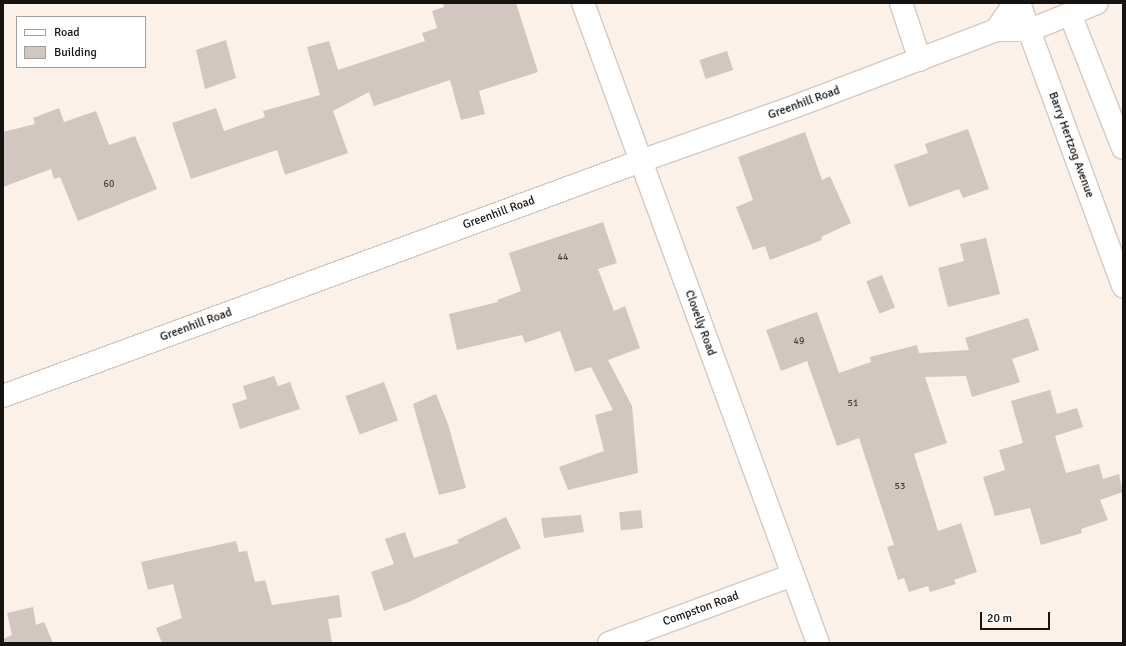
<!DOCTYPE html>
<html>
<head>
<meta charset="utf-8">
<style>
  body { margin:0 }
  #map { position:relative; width:1126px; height:646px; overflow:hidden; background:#fbf1e9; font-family:Signika,sans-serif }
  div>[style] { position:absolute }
  .building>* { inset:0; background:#d1c7c0; transform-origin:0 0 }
  .roads { filter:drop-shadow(1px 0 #d3c9c1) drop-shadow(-1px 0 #d3c9c1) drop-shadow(0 1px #d3c9c1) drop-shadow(0 -1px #d3c9c1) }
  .minor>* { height:22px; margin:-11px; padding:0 11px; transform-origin:11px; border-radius:11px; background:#fff }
  .major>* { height:22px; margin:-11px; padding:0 11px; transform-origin:11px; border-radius:11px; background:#fff }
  span { translate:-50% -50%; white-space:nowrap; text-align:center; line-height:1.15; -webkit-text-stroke:3.5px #fff; paint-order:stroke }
  .number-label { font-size:10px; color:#443f3b }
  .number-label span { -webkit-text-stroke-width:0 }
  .street-label { font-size:12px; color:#15120f }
  .frame { position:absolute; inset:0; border:4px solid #15120f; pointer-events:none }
  .legend { position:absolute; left:16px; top:16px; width:130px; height:52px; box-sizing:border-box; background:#fff; border:1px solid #a1a09f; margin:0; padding:5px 7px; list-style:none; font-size:12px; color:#15120f }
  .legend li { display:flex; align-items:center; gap:8px; height:20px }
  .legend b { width:20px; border:1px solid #a1a09f }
  .scale { position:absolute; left:980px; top:612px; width:70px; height:18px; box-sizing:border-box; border:2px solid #15120f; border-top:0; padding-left:5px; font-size:12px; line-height:14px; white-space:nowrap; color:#15120f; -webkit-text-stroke:3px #fff; paint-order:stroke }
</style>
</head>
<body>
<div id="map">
  <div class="building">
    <i style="clip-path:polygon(443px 3px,516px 3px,538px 72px,479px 91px,485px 114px,461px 120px,450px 80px,374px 106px,369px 92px,333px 111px,348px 153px,285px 175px,277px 150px,191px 179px,172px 123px,216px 108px,224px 131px,265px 117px,263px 111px,320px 95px,307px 47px,329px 41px,338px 70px,425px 41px,422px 33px,437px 28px,432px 11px,444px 7px)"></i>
    <i style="clip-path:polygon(226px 40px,236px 78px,205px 89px,196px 50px)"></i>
    <i style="left:727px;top:51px;width:20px;height:29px;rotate:72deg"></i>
    <i style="clip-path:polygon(59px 108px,64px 122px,96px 111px,109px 145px,135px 136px,157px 189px,78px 221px,60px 177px,54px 179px,51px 169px,3px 187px,3px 132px,35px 124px,33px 118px)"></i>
    <i style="clip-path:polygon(968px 129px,989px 189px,963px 198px,959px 189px,909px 207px,894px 165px,928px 153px,925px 144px)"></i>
    <i style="clip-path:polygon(805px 132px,822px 180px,830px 176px,851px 223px,821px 237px,822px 240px,770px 260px,765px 246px,753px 250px,736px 207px,753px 200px,738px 157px)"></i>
    <i style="clip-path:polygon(603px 222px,617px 263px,598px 269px,614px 311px,625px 306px,640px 348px,608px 360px,632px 406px,638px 473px,568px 490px,559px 467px,604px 451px,595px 415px,613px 410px,591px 367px,575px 372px,560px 331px,525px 343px,522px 335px,457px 350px,449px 314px,498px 302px,497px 300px,521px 291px,509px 253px)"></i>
    <i style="clip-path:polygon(986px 238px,1000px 294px,948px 307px,938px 268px,964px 261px,960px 244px)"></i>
    <i style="left:882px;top:275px;width:35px;height:17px;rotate:68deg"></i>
    <i style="clip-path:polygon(817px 312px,839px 373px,871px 362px,870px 357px,917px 345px,919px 353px,969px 350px,965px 338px,1028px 318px,1039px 350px,1012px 359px,1020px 382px,972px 397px,966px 376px,925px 377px,947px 443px,914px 454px,938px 531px,961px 523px,977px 572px,954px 580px,956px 584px,930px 592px,928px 586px,909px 592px,904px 578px,898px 580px,887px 547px,894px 545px,859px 438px,837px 446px,807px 361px,781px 371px,766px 330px)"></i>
    <i style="clip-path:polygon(274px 376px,278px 386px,290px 382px,300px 409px,240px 429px,232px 404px,247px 399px,243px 386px)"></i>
    <i style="left:384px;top:382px;width:41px;height:41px;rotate:70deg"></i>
    <i style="clip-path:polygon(1050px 390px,1057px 414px,1077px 408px,1083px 427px,1055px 436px,1066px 473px,1099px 464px,1103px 479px,1119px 474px,1123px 492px,1100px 500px,1108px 520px,1081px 529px,1082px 533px,1041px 545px,1030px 508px,995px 516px,983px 477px,1005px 470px,999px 450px,1023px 443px,1011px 401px)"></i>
    <i style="clip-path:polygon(436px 394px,448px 424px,466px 488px,439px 495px,413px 404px)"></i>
    <i style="left:641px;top:510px;width:18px;height:22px;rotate:84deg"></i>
    <i style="clip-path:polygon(581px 515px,584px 532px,544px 538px,541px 518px)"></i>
    <i style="clip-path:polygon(506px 517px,521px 548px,409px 602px,384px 611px,371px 572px,394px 564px,385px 539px,405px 532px,414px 558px,459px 543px,457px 540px)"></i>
    <i style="clip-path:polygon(236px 541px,239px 552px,247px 551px,255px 582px,265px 580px,272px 605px,339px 595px,342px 617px,328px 619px,332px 643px,162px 643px,156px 628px,182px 618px,173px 584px,148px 590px,141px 562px)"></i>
    <i style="clip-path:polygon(33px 607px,36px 625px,44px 622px,53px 643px,3px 643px,3px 639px,12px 635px,7px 613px)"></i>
  </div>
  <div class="roads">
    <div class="minor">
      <i style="left:583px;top:3px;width:682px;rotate:69.84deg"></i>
      <i style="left:901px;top:3px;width:60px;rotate:71.6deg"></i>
      <i style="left:1070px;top:14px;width:144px;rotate:68.4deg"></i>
      <i style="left:996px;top:30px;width:33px;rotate:-55deg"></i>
      <i style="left:3px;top:396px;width:680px;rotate:-20.22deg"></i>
      <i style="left:641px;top:161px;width:159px;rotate:-19.5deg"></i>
      <i style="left:791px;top:108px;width:219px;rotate:-20.8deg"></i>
      <i style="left:996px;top:30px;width:34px"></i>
      <i style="left:1030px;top:30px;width:72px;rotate:-21.9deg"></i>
      <i style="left:609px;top:643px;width:196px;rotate:-20.3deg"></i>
    </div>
    <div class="major">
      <i style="left:1019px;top:3px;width:302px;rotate:69.8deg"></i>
    </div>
  </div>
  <div class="number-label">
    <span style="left:109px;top:185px">60</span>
    <span style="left:563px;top:258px">44</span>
    <span style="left:799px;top:342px">49</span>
    <span style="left:853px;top:404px">51</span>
    <span style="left:900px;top:487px">53</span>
  </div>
  <div class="street-label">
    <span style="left:804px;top:103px;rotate:-20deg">Greenhill Road</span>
    <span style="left:1071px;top:145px;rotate:70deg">Barry Hertzog Avenue</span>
    <span style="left:499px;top:213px;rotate:-20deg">Greenhill Road</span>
    <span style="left:700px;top:323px;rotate:70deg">Clovelly Road</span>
    <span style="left:196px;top:325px;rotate:-20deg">Greenhill Road</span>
    <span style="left:701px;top:609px;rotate:-20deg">Compston Road</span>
  </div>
  <div class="frame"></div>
  <ul class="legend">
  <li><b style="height:5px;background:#fff"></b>Road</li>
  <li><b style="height:11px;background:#d1c7c0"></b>Building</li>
  </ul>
  <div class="scale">20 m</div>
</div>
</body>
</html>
